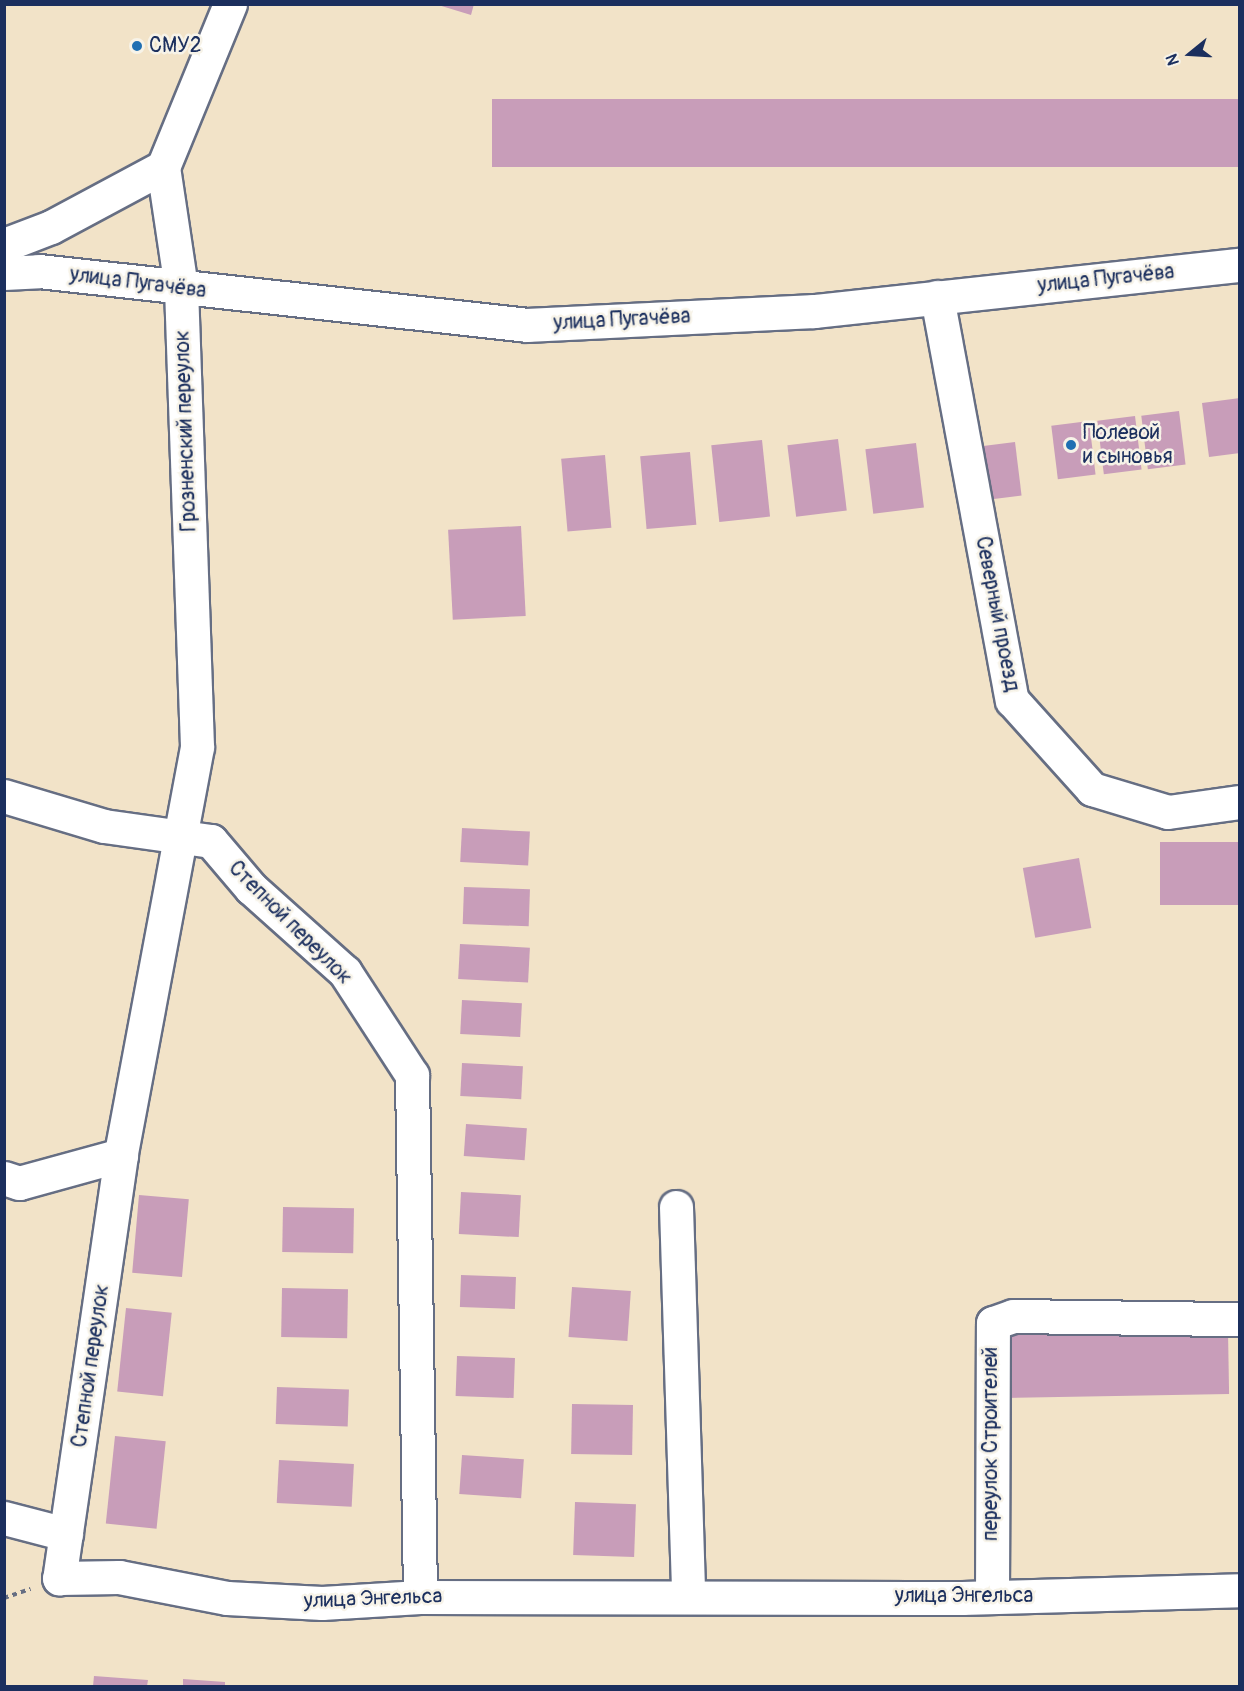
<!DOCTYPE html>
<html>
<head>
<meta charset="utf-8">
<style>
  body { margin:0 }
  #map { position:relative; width:1244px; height:1691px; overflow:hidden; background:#f2e3c8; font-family:Pangolin,sans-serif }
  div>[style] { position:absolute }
  .building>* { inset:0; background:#c89db9; transform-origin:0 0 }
  .path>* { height:4px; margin-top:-2px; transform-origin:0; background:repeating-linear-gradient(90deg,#666e83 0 4.5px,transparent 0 9px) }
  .roads { filter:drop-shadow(2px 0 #666e83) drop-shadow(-2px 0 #666e83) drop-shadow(0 2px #666e83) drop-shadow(0 -2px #666e83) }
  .minor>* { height:33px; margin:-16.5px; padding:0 16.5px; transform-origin:16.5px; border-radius:16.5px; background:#fff }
  .dots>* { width:16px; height:16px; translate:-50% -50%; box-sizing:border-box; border:3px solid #f7f3e8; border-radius:50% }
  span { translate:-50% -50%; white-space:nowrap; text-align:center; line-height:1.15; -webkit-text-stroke:5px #f7f3e8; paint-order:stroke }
  .poi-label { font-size:21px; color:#1b2f5e }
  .left { translate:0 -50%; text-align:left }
  .street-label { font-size:21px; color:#1b2f5e }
  .frame { position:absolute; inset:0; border:6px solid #1b2f5e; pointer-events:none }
  .north { position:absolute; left:1160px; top:24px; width:60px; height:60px; -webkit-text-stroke:4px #f7f3e8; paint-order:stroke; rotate:252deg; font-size:16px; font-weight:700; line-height:24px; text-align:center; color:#1b2f5e }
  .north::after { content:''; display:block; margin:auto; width:21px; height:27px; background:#1b2f5e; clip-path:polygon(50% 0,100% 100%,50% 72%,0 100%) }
</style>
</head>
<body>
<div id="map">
  <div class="building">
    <i style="clip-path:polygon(435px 4px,474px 4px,471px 15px)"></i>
    <i style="left:1240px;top:99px;width:68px;height:748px;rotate:90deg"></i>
    <i style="clip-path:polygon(1240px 398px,1240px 453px,1209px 457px,1202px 403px)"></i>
    <i style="left:1179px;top:411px;width:54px;height:38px;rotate:83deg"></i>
    <i style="left:1135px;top:416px;width:54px;height:38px;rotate:83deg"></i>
    <i style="left:1089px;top:421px;width:54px;height:38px;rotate:83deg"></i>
    <i style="left:838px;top:439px;width:72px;height:51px;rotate:83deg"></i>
    <i style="left:762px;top:440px;width:77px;height:51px;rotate:84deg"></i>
    <i style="left:1015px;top:442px;width:54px;height:38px;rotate:83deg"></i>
    <i style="left:916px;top:443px;width:65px;height:51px;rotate:83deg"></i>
    <i style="left:690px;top:452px;width:73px;height:50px;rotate:85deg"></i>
    <i style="left:605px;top:455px;width:73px;height:44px;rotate:85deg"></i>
    <i style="left:521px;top:526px;width:90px;height:73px;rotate:87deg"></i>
    <i style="left:462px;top:828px;width:68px;height:34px;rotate:3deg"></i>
    <i style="left:1240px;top:842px;width:63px;height:80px;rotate:90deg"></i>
    <i style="left:1079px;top:858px;width:71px;height:57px;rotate:80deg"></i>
    <i style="left:464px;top:887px;width:66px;height:37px;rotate:2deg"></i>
    <i style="left:460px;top:944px;width:70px;height:35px;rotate:3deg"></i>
    <i style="left:462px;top:1000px;width:60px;height:34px;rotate:3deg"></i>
    <i style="left:462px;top:1063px;width:61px;height:33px;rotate:3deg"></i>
    <i style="left:466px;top:1124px;width:61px;height:32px;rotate:4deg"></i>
    <i style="left:461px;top:1192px;width:60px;height:42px;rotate:3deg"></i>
    <i style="left:139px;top:1195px;width:50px;height:78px;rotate:5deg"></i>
    <i style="left:283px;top:1207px;width:71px;height:45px;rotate:1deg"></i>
    <i style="left:461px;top:1275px;width:55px;height:32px;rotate:2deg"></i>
    <i style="left:572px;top:1287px;width:59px;height:50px;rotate:4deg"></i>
    <i style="left:282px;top:1288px;width:66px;height:49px;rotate:1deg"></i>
    <i style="left:126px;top:1308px;width:46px;height:84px;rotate:6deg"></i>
    <i style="left:1228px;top:1331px;width:63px;height:225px;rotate:89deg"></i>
    <i style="left:457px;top:1356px;width:58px;height:40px;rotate:2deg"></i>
    <i style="left:277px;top:1387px;width:72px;height:37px;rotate:2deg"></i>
    <i style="left:572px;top:1404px;width:61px;height:50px;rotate:1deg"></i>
    <i style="left:115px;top:1436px;width:51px;height:88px;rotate:6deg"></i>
    <i style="left:462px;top:1455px;width:62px;height:39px;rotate:4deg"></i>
    <i style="left:279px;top:1460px;width:75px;height:43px;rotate:3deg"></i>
    <i style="left:575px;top:1502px;width:61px;height:53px;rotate:2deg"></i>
    <i style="clip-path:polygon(94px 1676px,148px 1680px,147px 1686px,93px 1686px)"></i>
    <i style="clip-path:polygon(183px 1679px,225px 1682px,225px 1686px,183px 1686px)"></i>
  </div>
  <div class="path">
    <i style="left:4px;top:1598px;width:28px;rotate:-19deg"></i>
  </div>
  <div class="roads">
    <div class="minor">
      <i style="left:230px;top:4px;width:176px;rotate:112.3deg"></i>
      <i style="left:163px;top:167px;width:122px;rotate:81.5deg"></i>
      <i style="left:181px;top:288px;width:459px;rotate:88deg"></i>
      <i style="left:197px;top:747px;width:415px;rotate:100.6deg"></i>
      <i style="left:121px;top:1155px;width:428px;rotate:98.3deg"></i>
      <i style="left:59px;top:1578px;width:60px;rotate:-1deg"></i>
      <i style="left:119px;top:1577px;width:110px;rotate:11deg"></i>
      <i style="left:227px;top:1598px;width:95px;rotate:3deg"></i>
      <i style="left:322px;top:1603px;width:98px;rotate:-3.5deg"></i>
      <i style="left:420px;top:1597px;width:542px;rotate:0.11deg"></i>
      <i style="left:962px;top:1598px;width:278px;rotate:-1.6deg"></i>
      <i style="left:4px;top:245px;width:50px;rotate:-21deg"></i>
      <i style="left:51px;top:227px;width:127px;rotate:-28.2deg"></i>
      <i style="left:4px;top:273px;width:35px;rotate:-3deg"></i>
      <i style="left:39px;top:271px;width:491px;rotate:6.3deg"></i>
      <i style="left:527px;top:325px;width:287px;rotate:-2.8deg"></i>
      <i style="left:814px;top:311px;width:428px;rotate:-6.2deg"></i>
      <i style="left:937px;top:297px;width:410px;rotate:79.5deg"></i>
      <i style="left:1012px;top:700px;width:120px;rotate:48deg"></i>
      <i style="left:1092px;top:789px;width:79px;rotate:16.8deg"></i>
      <i style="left:1168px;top:812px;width:73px;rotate:-7.9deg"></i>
      <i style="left:4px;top:796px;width:104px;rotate:16.7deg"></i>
      <i style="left:104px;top:826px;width:108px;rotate:8deg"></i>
      <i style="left:211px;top:841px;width:62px;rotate:49.6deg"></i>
      <i style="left:251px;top:888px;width:126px;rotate:41.8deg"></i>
      <i style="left:345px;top:972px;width:123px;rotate:57deg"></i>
      <i style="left:412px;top:1075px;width:522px;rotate:89.12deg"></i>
      <i style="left:4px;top:1178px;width:16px;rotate:18deg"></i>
      <i style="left:19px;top:1183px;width:106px;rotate:-15.4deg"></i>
      <i style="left:676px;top:1207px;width:386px;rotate:88.2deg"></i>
      <i style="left:4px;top:1518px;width:64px;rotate:14.5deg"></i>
      <i style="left:992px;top:1597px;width:274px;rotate:-89.8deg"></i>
      <i style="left:993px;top:1323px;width:21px;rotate:-19deg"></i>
      <i style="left:1013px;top:1316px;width:227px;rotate:0.8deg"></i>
    </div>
  </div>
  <div class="dots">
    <i style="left:137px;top:46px;background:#1f6fb2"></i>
    <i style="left:1071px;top:445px;background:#1f6fb2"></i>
  </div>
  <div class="poi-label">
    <span class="left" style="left:149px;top:46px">СМУ2</span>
    <span class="left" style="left:1083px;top:445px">Полевой<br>и сыновья</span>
  </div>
  <div class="street-label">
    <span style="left:1106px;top:279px;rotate:-6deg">улица Пугачёва</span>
    <span style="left:138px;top:283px;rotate:7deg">улица Пугачёва</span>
    <span style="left:622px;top:320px;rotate:-3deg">улица Пугачёва</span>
    <span style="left:186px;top:431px;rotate:-92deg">Грозненский переулок</span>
    <span style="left:997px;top:614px;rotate:79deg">Северный проезд</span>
    <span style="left:290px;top:923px;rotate:45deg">Степной переулок</span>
    <span style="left:91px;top:1366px;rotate:-82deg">Степной переулок</span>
    <span style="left:991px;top:1444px;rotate:-90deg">переулок Строителей</span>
    <span style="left:964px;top:1596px">улица Энгельса</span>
    <span style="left:373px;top:1599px;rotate:-2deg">улица Энгельса</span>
  </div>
  <div class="frame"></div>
  <div class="north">N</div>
</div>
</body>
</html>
